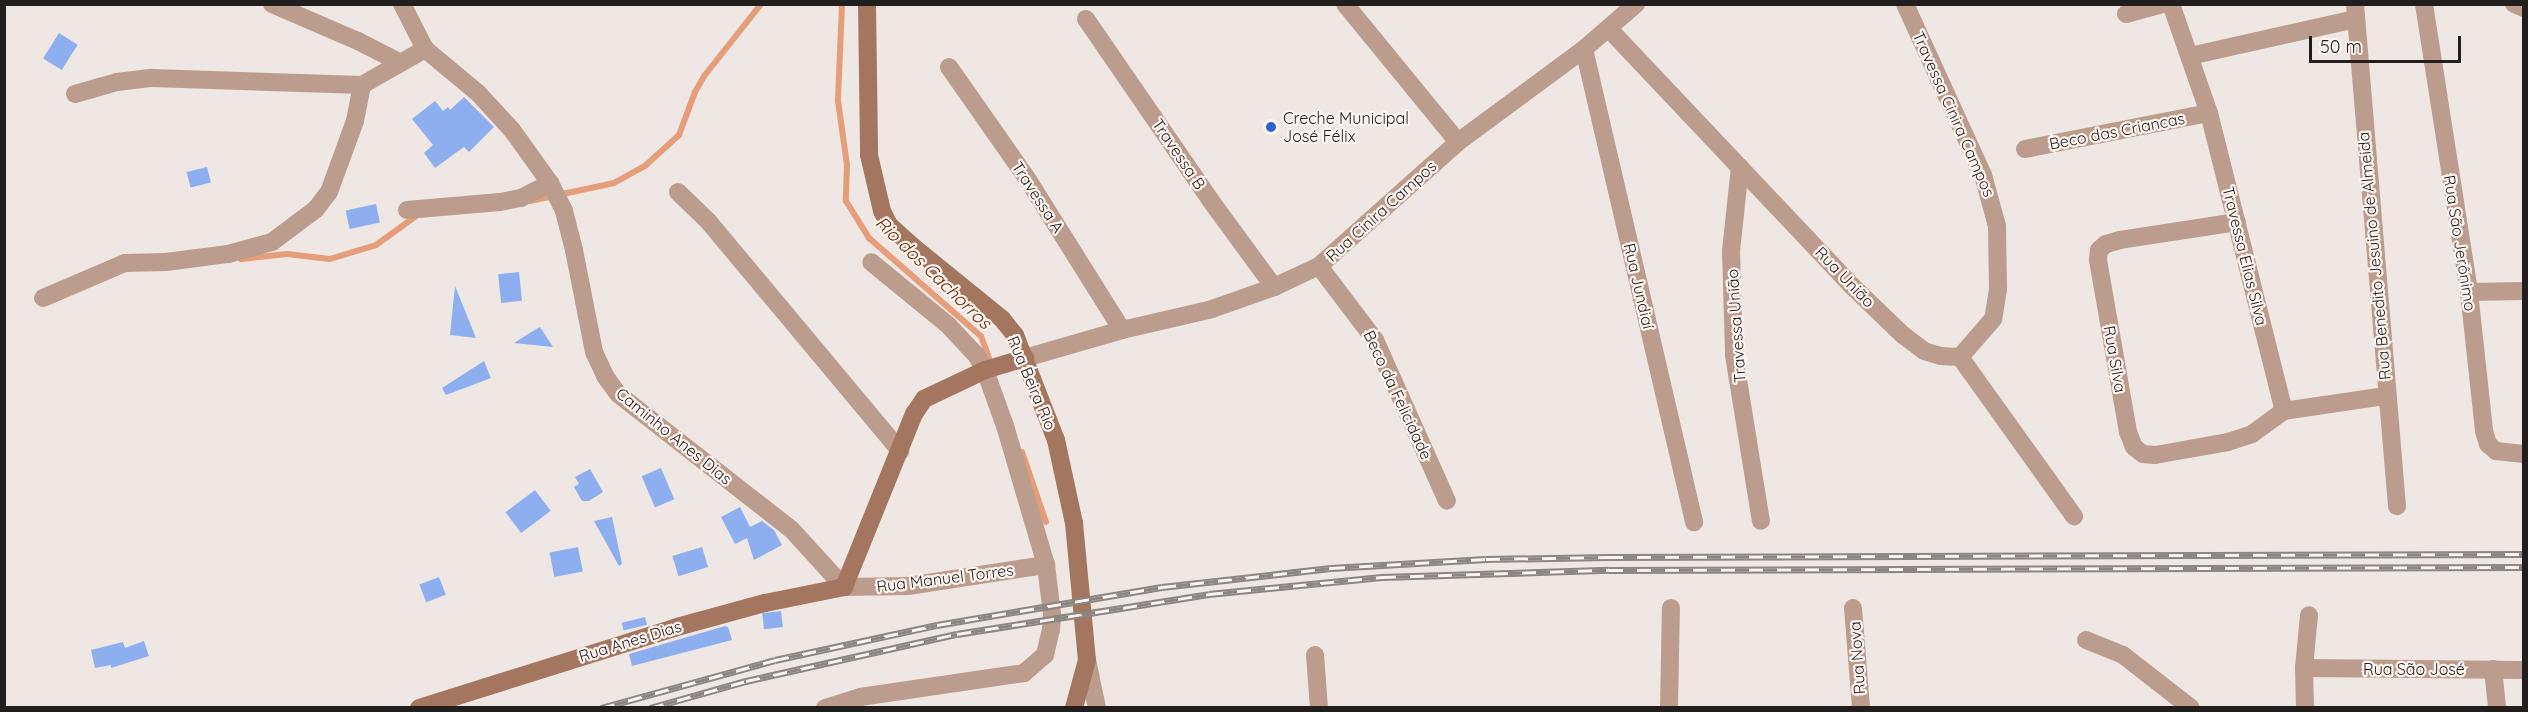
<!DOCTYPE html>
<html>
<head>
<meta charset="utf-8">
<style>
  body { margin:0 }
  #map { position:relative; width:2528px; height:712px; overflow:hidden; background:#efe7e3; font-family:Quicksand,sans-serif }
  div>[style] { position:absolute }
  .stream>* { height:6px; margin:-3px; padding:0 3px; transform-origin:3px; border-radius:3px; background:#e59d7a }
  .building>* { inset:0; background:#8eafef; transform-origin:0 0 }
  .street>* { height:18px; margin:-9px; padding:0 9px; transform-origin:9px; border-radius:9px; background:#bc9c8c }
  .secondary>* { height:18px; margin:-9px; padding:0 9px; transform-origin:9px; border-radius:9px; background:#a4765f }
  .rail>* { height:7px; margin-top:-3.5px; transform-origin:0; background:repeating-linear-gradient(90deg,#fdf4f0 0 14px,#8b8583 0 28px); box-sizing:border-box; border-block:2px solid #8b8583 }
  .dots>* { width:16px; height:16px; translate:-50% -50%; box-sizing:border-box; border:3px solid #fdf4f0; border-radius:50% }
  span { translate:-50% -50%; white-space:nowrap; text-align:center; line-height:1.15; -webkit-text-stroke:4.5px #fdf4f0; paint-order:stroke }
  .street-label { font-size:16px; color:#211e1d }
  .poi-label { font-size:16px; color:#211e1d }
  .left { translate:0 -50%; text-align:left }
  .water-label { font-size:18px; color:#6b2b02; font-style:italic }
  .frame { position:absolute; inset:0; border:6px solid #211e1d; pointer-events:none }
  .scale { position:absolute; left:2309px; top:36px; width:152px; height:27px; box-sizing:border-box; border:3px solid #211e1d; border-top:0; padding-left:8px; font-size:18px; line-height:21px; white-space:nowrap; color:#211e1d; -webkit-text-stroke:4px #fdf4f0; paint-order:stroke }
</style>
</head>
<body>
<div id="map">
  <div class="stream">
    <i style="left:842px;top:4px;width:97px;rotate:92.4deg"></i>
    <i style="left:838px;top:101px;width:65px;rotate:82deg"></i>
    <i style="left:847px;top:165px;width:36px;rotate:92deg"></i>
    <i style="left:846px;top:201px;width:44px;rotate:58.1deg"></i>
    <i style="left:869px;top:238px;width:149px;rotate:41.2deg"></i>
    <i style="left:981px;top:336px;width:32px;rotate:70deg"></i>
    <i style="left:530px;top:201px;width:86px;rotate:-12.1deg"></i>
    <i style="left:614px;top:183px;width:37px;rotate:-29deg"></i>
    <i style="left:646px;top:165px;width:45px;rotate:-42.3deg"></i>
    <i style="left:679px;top:135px;width:46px;rotate:-69.6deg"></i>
    <i style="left:695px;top:92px;width:20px;rotate:-60deg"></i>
    <i style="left:705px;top:75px;width:90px;rotate:-51.7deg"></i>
    <i style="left:241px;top:259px;width:46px;rotate:-6.2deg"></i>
    <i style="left:287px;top:254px;width:43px;rotate:6.6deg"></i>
    <i style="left:330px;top:259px;width:48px;rotate:-16.9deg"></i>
    <i style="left:376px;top:245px;width:49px;rotate:-35.9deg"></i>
    <i style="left:1022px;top:452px;width:74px;rotate:71.1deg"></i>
  </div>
  <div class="building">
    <i style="left:59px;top:33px;width:22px;height:30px;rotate:32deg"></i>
    <i style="clip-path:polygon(464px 97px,494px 127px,469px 152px,464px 147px,435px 168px,424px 153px,433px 145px,412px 119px,435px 101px,443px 111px,448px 107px,450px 110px)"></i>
    <i style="left:207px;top:167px;width:16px;height:21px;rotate:76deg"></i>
    <i style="left:376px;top:204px;width:19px;height:31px;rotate:78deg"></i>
    <i style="left:519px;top:272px;width:29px;height:21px;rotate:84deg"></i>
    <i style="clip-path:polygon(455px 286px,476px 338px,450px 335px)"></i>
    <i style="clip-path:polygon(540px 327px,553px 347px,514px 343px,533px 331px)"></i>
    <i style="clip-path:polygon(484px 361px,491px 378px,446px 395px,442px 388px)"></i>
    <i style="left:661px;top:468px;width:34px;height:21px;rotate:67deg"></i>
    <i style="clip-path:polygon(590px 469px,603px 492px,589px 501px,582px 501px,574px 487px,579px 484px,575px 477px)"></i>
    <i style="left:535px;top:490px;width:26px;height:37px;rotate:53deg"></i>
    <i style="clip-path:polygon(740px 507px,750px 527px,762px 521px,774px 530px,782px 545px,754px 560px,747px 538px,735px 544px,721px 517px)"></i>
    <i style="clip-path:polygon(612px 517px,622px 564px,619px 566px,594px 521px)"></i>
    <i style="left:578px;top:547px;width:25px;height:29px;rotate:79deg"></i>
    <i style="left:702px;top:547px;width:21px;height:31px;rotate:73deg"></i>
    <i style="left:439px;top:577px;width:19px;height:21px;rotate:69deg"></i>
    <i style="left:781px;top:611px;width:16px;height:19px;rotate:83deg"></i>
    <i style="left:645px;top:617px;width:8px;height:24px;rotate:76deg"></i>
    <i style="clip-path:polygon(725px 626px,728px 627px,732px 640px,632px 666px,629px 654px)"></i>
    <i style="clip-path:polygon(144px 641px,149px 656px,111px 668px,111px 665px,95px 668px,91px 650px,123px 642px,125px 648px)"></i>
  </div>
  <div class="street">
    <i style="left:272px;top:4px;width:94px;rotate:23.3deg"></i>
    <i style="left:358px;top:41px;width:46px;rotate:27.1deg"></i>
    <i style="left:402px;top:4px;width:51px;rotate:62.9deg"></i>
    <i style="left:1345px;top:4px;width:178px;rotate:50.7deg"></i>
    <i style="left:1905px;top:4px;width:188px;rotate:65.5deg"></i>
    <i style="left:1983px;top:175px;width:53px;rotate:74.6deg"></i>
    <i style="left:1997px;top:226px;width:63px;rotate:89.1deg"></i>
    <i style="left:1998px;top:289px;width:30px;rotate:99deg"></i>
    <i style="left:1993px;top:319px;width:50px;rotate:131deg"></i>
    <i style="left:2171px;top:4px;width:115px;rotate:70.8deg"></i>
    <i style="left:2209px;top:113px;width:307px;rotate:75.9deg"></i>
    <i style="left:2284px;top:411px;width:103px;rotate:-8.4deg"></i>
    <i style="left:2355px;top:4px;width:504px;rotate:85.22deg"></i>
    <i style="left:2424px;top:4px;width:291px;rotate:81.1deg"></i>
    <i style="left:2469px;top:292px;width:140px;rotate:83.8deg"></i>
    <i style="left:2484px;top:431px;width:14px;rotate:73deg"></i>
    <i style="left:2488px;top:444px;width:11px;rotate:41deg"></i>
    <i style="left:2496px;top:451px;width:28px;rotate:6deg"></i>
    <i style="left:2514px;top:4px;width:11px;rotate:22deg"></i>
    <i style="left:2126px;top:14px;width:39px;rotate:-15deg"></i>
    <i style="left:1086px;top:19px;width:221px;rotate:55.5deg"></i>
    <i style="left:1211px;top:201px;width:107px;rotate:53.8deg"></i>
    <i style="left:1609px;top:29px;width:354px;rotate:46.6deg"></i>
    <i style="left:1852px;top:286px;width:71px;rotate:43.9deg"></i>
    <i style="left:1903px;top:335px;width:26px;rotate:37deg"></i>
    <i style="left:1924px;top:351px;width:17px;rotate:17deg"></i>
    <i style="left:1940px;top:356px;width:20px;rotate:3deg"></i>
    <i style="left:1584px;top:49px;width:486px;rotate:76.9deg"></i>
    <i style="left:2190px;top:56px;width:169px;rotate:-12.6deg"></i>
    <i style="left:949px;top:67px;width:138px;rotate:55deg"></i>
    <i style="left:1028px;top:180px;width:177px;rotate:57.9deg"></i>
    <i style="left:75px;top:94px;width:44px;rotate:-15.9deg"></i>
    <i style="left:117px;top:82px;width:35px;rotate:-7deg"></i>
    <i style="left:152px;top:78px;width:210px;rotate:1.9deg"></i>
    <i style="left:2025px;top:149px;width:187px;rotate:-11.1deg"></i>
    <i style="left:1740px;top:167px;width:84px;rotate:96.1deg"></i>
    <i style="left:1731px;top:251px;width:104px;rotate:88.3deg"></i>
    <i style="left:1734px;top:355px;width:168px;rotate:80.8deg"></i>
    <i style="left:678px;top:192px;width:42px;rotate:44deg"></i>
    <i style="left:708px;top:221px;width:300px;rotate:50.1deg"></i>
    <i style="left:407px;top:210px;width:93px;rotate:-4.9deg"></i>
    <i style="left:500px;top:202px;width:21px;rotate:-11deg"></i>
    <i style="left:521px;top:198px;width:33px;rotate:-27deg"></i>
    <i style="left:2237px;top:222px;width:118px;rotate:171.3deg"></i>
    <i style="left:2120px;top:240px;width:15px;rotate:164deg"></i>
    <i style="left:2106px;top:244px;width:9px;rotate:139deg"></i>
    <i style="left:2099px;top:250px;width:10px;rotate:96deg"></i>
    <i style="left:2098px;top:260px;width:175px;rotate:80.1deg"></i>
    <i style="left:2128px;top:432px;width:16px;rotate:68deg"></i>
    <i style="left:2134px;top:447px;width:11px;rotate:38deg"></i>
    <i style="left:2143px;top:454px;width:12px;rotate:5deg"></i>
    <i style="left:2155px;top:455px;width:74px;rotate:-10.1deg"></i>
    <i style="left:2228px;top:442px;width:25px;rotate:-18deg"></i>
    <i style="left:2252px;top:434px;width:39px;rotate:-36deg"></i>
    <i style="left:1319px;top:266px;width:93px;rotate:52.9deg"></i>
    <i style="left:1375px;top:340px;width:176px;rotate:65.9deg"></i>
    <i style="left:2469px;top:292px;width:55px;rotate:-1deg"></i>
    <i style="left:43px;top:298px;width:89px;rotate:-23.1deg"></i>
    <i style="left:125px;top:263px;width:41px;rotate:-1.4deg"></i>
    <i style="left:166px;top:262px;width:63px;rotate:-7.4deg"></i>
    <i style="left:228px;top:254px;width:46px;rotate:-15.3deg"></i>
    <i style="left:272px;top:242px;width:55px;rotate:-36.9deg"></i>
    <i style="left:316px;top:209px;width:21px;rotate:-53deg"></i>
    <i style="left:329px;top:192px;width:76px;rotate:-69.9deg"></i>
    <i style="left:355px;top:121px;width:37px;rotate:-79deg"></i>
    <i style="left:362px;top:85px;width:73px;rotate:-29.7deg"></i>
    <i style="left:425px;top:49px;width:69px;rotate:39.7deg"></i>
    <i style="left:478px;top:93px;width:50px;rotate:47.4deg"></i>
    <i style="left:512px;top:130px;width:65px;rotate:54.4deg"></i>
    <i style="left:550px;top:183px;width:31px;rotate:63deg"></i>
    <i style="left:564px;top:211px;width:40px;rotate:75.6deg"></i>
    <i style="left:574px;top:250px;width:104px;rotate:78.9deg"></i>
    <i style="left:594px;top:352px;width:26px;rotate:65deg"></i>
    <i style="left:605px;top:376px;width:22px;rotate:54deg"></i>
    <i style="left:618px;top:394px;width:219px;rotate:38deg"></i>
    <i style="left:791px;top:529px;width:79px;rotate:47.6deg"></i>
    <i style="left:844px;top:587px;width:64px;rotate:-0.9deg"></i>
    <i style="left:908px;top:586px;width:140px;rotate:-8.7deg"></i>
    <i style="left:1960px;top:357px;width:196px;rotate:54.4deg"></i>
    <i style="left:1025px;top:358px;width:101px;rotate:-16.1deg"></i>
    <i style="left:1122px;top:330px;width:92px;rotate:-13.1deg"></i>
    <i style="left:1212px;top:309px;width:66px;rotate:-19.5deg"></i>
    <i style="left:1274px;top:287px;width:50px;rotate:-25deg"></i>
    <i style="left:1319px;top:266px;width:186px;rotate:-41.7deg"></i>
    <i style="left:1458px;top:142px;width:157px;rotate:-36.4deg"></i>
    <i style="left:1584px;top:49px;width:69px;rotate:-40.9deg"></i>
    <i style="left:1853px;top:608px;width:100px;rotate:85.4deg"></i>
    <i style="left:2086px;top:640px;width:40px;rotate:22deg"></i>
    <i style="left:2123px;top:655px;width:86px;rotate:37.9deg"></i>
    <i style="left:1315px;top:655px;width:53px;rotate:85.7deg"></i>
    <i style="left:1087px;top:660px;width:49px;rotate:78.2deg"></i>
    <i style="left:2304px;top:668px;width:220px;rotate:0.5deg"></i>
    <i style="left:2493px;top:669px;width:39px;rotate:84deg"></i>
    <i style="left:825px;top:708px;width:37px;rotate:-17deg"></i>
    <i style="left:860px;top:697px;width:166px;rotate:-8.3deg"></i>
    <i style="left:1024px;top:673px;width:28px;rotate:-41deg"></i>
    <i style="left:1045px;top:655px;width:26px;rotate:-77deg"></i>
    <i style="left:1051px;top:630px;width:16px;rotate:-86deg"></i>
    <i style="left:1052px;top:614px;width:49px;rotate:-97deg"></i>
    <i style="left:1046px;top:565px;width:145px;rotate:-106.4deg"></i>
    <i style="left:1005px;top:426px;width:59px;rotate:-109.7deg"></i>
    <i style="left:985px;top:370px;width:16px;rotate:-120deg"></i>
    <i style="left:977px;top:356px;width:42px;rotate:-133.1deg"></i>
    <i style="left:948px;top:325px;width:99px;rotate:-140.7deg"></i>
    <i style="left:1669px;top:708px;width:100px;rotate:-88.9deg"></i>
    <i style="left:2305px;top:708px;width:40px;rotate:-91.4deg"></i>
    <i style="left:2304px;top:668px;width:53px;rotate:-84.6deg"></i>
  </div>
  <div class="secondary">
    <i style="left:867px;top:4px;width:151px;rotate:89.2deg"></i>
    <i style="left:869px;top:155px;width:57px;rotate:76.9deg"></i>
    <i style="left:882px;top:211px;width:16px;rotate:63deg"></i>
    <i style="left:889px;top:225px;width:30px;rotate:42deg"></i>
    <i style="left:911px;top:245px;width:117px;rotate:39.1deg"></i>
    <i style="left:1002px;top:319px;width:21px;rotate:51deg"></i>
    <i style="left:1015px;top:335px;width:113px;rotate:68.7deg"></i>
    <i style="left:1056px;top:440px;width:85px;rotate:77.8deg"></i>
    <i style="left:1074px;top:523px;width:138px;rotate:84.6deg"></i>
    <i style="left:1087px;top:660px;width:50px;rotate:105.2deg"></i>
    <i style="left:419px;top:708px;width:270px;rotate:-17.4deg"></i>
    <i style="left:677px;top:627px;width:91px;rotate:-15.3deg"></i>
    <i style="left:765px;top:603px;width:81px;rotate:-11.4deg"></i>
    <i style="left:844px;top:587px;width:187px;rotate:-68deg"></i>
    <i style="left:914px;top:414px;width:18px;rotate:-56deg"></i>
    <i style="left:924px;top:399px;width:68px;rotate:-25.4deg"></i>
    <i style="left:985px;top:370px;width:42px;rotate:-16.7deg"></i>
  </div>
  <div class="rail">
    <i style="left:601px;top:708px;width:180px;rotate:-15.4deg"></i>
    <i style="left:775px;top:660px;width:166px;rotate:-12.2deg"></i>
    <i style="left:937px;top:625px;width:228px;rotate:-9.6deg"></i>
    <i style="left:1162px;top:587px;width:170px;rotate:-6.4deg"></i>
    <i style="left:1331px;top:568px;width:155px;rotate:-3.3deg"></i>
    <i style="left:1486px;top:559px;width:123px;rotate:-0.9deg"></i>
    <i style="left:1609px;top:557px;width:915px;rotate:-0.19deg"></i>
    <i style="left:650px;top:708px;width:100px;rotate:-15.7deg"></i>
    <i style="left:746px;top:681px;width:216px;rotate:-12.6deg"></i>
    <i style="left:957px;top:634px;width:255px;rotate:-9deg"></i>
    <i style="left:1209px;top:594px;width:174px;rotate:-5.6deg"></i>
    <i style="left:1382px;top:577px;width:227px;rotate:-1.8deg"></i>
    <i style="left:1609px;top:570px;width:915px;rotate:-0.19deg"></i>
  </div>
  <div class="dots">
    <i style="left:1271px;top:127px;background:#2e61d0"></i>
  </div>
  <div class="street-label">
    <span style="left:1954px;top:114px;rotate:66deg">Travessa Cinira Campos</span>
    <span style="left:2117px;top:131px;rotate:-11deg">Beco das Criancas</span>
    <span style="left:1179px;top:154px;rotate:56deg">Travessa B</span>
    <span style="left:1038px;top:197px;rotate:57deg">Travessa A</span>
    <span style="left:1381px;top:211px;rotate:-42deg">Rua Cinira Campos</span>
    <span style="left:2460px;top:243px;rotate:81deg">Rua São Jerônimo</span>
    <span style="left:2245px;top:256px;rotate:76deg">Travessa Elias Silva</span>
    <span style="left:2374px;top:256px;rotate:-95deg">Rua Benedito Jesuino de Almeida</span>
    <span style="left:1845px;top:277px;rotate:46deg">Rua União</span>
    <span style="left:1639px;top:286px;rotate:77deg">Rua Jundiaí</span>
    <span style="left:1736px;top:326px;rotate:-94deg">Travessa União</span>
    <span style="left:2115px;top:359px;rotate:80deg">Rua Silva</span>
    <span style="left:1032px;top:383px;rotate:67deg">Rua Beira Rio</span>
    <span style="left:1398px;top:395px;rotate:65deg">Beco da Felicidade</span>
    <span style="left:674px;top:436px;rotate:39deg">Caminho Anes Dias</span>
    <span style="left:945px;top:578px;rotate:-7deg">Rua Manuel Torres</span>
    <span style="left:630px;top:641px;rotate:-17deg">Rua Anes Dias</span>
    <span style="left:1857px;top:658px;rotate:-94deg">Rua Nova</span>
    <span style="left:2414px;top:669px">Rua São José</span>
  </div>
  <div class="poi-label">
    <span class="left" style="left:1283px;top:127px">Creche Municipal<br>José Félix</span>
  </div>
  <div class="water-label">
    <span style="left:933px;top:273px;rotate:44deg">Rio dos Cachorros</span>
  </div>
  <div class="frame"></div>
  <div class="scale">50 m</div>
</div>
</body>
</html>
